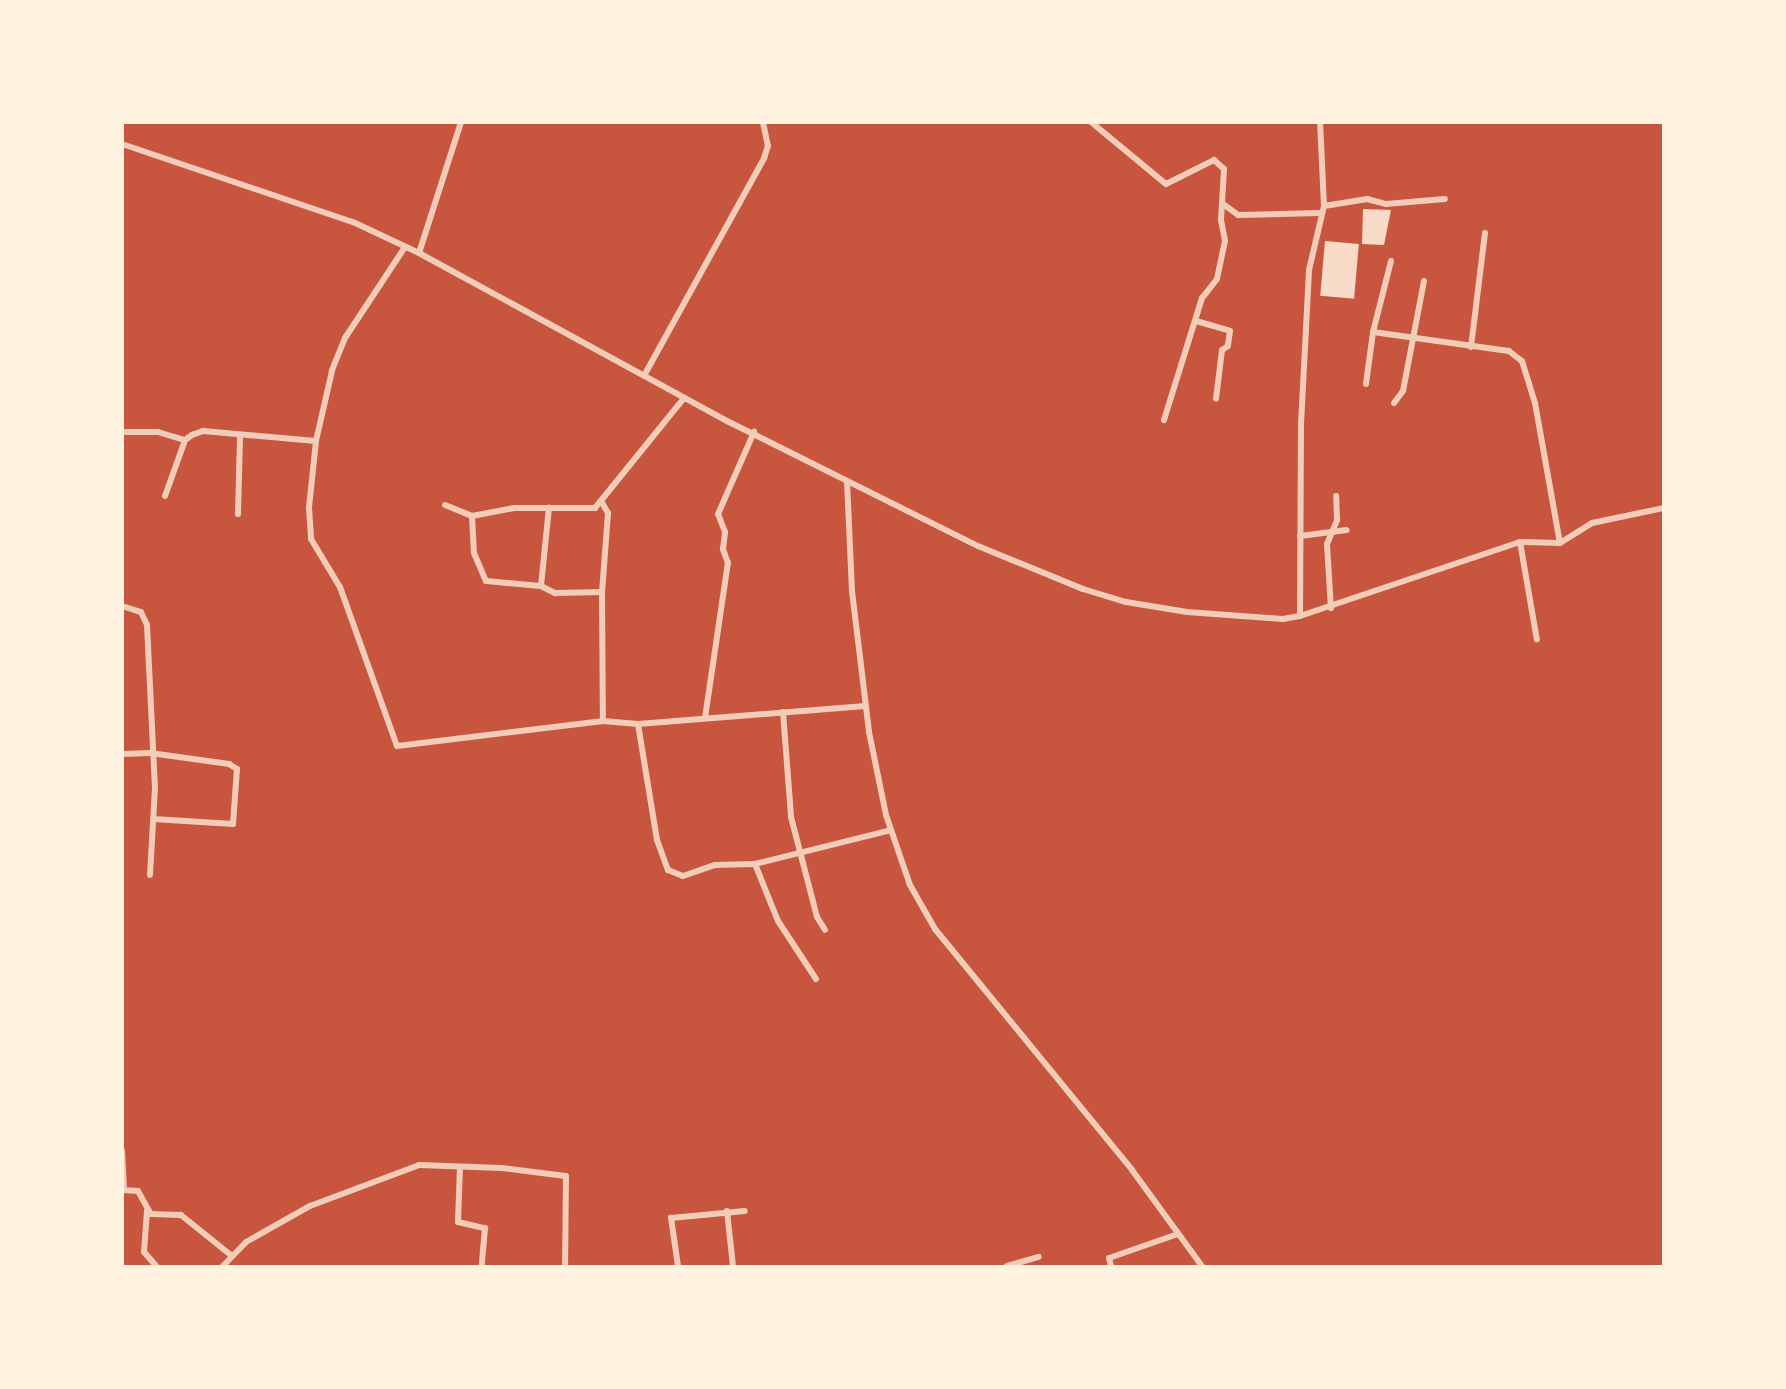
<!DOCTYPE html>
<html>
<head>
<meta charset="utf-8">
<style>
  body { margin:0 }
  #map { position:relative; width:1786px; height:1389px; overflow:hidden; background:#c8553d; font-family:Rubik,sans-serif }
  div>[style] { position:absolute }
  .building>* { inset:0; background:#f7dbc8; transform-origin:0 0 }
  .minor>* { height:6px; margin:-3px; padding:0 3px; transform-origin:3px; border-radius:3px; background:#f1ccb7 }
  span { translate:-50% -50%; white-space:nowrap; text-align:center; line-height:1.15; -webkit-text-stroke:5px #fff3e0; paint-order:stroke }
  .frame { position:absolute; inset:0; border:124px solid #fff3e0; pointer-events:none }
</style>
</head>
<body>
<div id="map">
  <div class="building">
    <i style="clip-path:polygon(1363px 209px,1391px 210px,1384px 245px,1362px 244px)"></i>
    <i style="left:1325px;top:241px;width:34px;height:55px;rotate:5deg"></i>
  </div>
  <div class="minor">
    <i style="left:1091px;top:122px;width:97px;rotate:39.6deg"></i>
    <i style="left:1166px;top:184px;width:54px;rotate:-26.6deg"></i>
    <i style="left:1214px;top:160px;width:13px;rotate:42deg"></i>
    <i style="left:1224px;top:169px;width:51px;rotate:93.4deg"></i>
    <i style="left:1221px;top:220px;width:21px;rotate:79deg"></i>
    <i style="left:1225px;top:241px;width:39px;rotate:102deg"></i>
    <i style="left:1217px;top:279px;width:24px;rotate:128deg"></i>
    <i style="left:1202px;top:298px;width:128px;rotate:107.3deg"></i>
    <i style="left:122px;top:144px;width:244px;rotate:18.7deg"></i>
    <i style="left:353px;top:222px;width:73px;rotate:25.2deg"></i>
    <i style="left:419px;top:253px;width:351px;rotate:28.6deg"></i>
    <i style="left:727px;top:421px;width:280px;rotate:26.5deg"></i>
    <i style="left:978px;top:546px;width:113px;rotate:22.3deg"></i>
    <i style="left:1083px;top:589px;width:45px;rotate:16.8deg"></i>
    <i style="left:1126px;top:602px;width:62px;rotate:9.3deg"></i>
    <i style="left:1187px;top:612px;width:96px;rotate:4.2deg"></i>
    <i style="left:1283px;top:619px;width:17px;rotate:-10deg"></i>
    <i style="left:1300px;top:616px;width:232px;rotate:-18.6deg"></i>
    <i style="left:1520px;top:542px;width:40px;rotate:1.4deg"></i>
    <i style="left:1560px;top:543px;width:38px;rotate:-32deg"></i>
    <i style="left:1592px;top:523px;width:74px;rotate:-11.8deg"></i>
    <i style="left:1223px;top:204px;width:19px;rotate:36deg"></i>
    <i style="left:1238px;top:215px;width:81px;rotate:-1.4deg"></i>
    <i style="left:1324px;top:206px;width:44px;rotate:-9.2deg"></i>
    <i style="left:1367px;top:199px;width:20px;rotate:15deg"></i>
    <i style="left:1386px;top:204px;width:59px;rotate:-4.8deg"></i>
    <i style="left:405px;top:247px;width:109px;rotate:123.4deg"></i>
    <i style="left:345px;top:338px;width:35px;rotate:112deg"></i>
    <i style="left:332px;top:371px;width:72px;rotate:102.9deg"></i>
    <i style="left:316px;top:441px;width:67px;rotate:96deg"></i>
    <i style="left:309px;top:508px;width:31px;rotate:86deg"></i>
    <i style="left:311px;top:539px;width:56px;rotate:58.9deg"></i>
    <i style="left:340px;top:587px;width:169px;rotate:70.3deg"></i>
    <i style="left:397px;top:746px;width:208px;rotate:-6.9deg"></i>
    <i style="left:603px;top:721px;width:35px;rotate:5deg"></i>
    <i style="left:638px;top:724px;width:228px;rotate:-4.5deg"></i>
    <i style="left:419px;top:253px;width:138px;rotate:-72.2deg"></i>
    <i style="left:1391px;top:261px;width:73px;rotate:104.2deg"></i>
    <i style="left:1373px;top:332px;width:137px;rotate:8deg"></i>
    <i style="left:1509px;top:351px;width:16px;rotate:38deg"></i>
    <i style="left:1522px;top:361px;width:44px;rotate:72.8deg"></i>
    <i style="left:1535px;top:403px;width:142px;rotate:79.9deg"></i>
    <i style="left:1196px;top:321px;width:35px;rotate:16deg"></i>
    <i style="left:1230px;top:331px;width:15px;rotate:98deg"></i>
    <i style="left:1228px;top:346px;width:7px;rotate:146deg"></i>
    <i style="left:1222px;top:350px;width:49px;rotate:97deg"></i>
    <i style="left:1471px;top:347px;width:115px;rotate:-83deg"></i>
    <i style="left:645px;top:374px;width:247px;rotate:-61.1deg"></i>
    <i style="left:764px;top:158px;width:13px;rotate:-72deg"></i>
    <i style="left:768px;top:146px;width:25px;rotate:-102deg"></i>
    <i style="left:1366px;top:384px;width:52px;rotate:-82.3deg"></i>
    <i style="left:1394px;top:403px;width:15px;rotate:-53deg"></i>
    <i style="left:1403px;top:391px;width:112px;rotate:-79.2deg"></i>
    <i style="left:122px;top:432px;width:36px"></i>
    <i style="left:158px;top:432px;width:28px;rotate:17deg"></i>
    <i style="left:847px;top:481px;width:110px;rotate:87.4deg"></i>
    <i style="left:852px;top:591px;width:142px;rotate:83.1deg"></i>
    <i style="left:869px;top:732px;width:85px;rotate:78.4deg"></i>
    <i style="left:886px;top:815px;width:74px;rotate:71.1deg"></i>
    <i style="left:910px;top:885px;width:51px;rotate:60.4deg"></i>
    <i style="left:935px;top:929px;width:311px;rotate:50.7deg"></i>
    <i style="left:1132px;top:1170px;width:119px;rotate:53.9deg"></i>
    <i style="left:165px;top:496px;width:59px;rotate:-70.3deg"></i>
    <i style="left:185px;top:440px;width:9px;rotate:-36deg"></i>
    <i style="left:192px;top:435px;width:12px;rotate:-20deg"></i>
    <i style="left:203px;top:431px;width:113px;rotate:5.1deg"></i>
    <i style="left:601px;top:501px;width:14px;rotate:60deg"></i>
    <i style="left:608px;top:513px;width:79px;rotate:94.3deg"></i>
    <i style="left:602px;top:592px;width:129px;rotate:89.6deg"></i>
    <i style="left:445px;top:505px;width:29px;rotate:22deg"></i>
    <i style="left:472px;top:516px;width:43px;rotate:-10.8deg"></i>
    <i style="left:514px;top:508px;width:81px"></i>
    <i style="left:595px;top:508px;width:141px;rotate:-51deg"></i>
    <i style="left:238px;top:514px;width:79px;rotate:-88.5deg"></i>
    <i style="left:472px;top:516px;width:37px;rotate:87deg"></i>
    <i style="left:474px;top:553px;width:30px;rotate:67deg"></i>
    <i style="left:486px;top:581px;width:55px;rotate:5.2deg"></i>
    <i style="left:541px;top:586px;width:16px;rotate:27deg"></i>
    <i style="left:555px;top:593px;width:47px;rotate:-1.2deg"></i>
    <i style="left:1300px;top:536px;width:47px;rotate:-7.3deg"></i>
    <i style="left:1520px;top:542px;width:99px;rotate:80.2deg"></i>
    <i style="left:541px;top:586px;width:79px;rotate:-84.2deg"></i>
    <i style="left:122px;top:606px;width:20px;rotate:18deg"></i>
    <i style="left:141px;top:612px;width:14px;rotate:65deg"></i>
    <i style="left:147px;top:625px;width:163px;rotate:87.2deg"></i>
    <i style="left:155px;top:788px;width:87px;rotate:93.3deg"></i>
    <i style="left:1331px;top:608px;width:64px;rotate:-93.6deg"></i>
    <i style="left:1327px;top:544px;width:26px;rotate:-67deg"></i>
    <i style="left:1337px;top:520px;width:24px;rotate:-92deg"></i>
    <i style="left:1300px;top:616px;width:192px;rotate:-89.7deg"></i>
    <i style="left:1301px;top:424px;width:154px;rotate:-87deg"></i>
    <i style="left:1309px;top:270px;width:66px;rotate:-76.8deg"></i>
    <i style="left:1324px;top:206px;width:84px;rotate:-92.7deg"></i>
    <i style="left:783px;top:712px;width:105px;rotate:85.6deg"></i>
    <i style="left:791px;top:817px;width:103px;rotate:75.4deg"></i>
    <i style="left:817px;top:917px;width:15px;rotate:58deg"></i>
    <i style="left:705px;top:718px;width:157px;rotate:-81.6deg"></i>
    <i style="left:728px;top:563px;width:15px;rotate:-110deg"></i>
    <i style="left:723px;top:549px;width:17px;rotate:-83deg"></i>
    <i style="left:725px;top:532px;width:19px;rotate:-111deg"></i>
    <i style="left:718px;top:514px;width:90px;rotate:-66.3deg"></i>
    <i style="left:638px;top:724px;width:118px;rotate:80.7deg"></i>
    <i style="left:657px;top:840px;width:32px;rotate:70deg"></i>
    <i style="left:668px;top:870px;width:16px;rotate:22deg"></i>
    <i style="left:683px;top:876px;width:34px;rotate:-19deg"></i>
    <i style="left:715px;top:865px;width:40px;rotate:-1.4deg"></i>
    <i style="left:122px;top:754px;width:28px;rotate:-2deg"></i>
    <i style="left:150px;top:753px;width:80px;rotate:7.9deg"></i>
    <i style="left:229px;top:764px;width:9px;rotate:32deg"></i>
    <i style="left:237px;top:769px;width:55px;rotate:94.2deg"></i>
    <i style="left:233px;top:824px;width:80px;rotate:-176.4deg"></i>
    <i style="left:816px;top:979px;width:69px;rotate:-123.2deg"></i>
    <i style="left:778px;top:921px;width:61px;rotate:-112deg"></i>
    <i style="left:755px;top:864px;width:140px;rotate:-14deg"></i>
    <i style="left:122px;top:1151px;width:39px;rotate:87deg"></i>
    <i style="left:460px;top:1167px;width:55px;rotate:92.1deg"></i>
    <i style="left:458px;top:1222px;width:28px;rotate:13deg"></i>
    <i style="left:485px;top:1228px;width:38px;rotate:95deg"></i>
    <i style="left:122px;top:1190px;width:16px;rotate:4deg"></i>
    <i style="left:138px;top:1191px;width:26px;rotate:61deg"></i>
    <i style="left:151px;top:1214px;width:30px;rotate:2deg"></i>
    <i style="left:181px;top:1215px;width:65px;rotate:38.8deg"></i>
    <i style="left:147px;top:1211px;width:41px;rotate:94.2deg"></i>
    <i style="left:144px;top:1252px;width:18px;rotate:49deg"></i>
    <i style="left:727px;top:1211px;width:55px;rotate:83.8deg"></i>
    <i style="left:223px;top:1266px;width:33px;rotate:-46deg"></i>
    <i style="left:246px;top:1242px;width:73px;rotate:-29.4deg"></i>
    <i style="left:310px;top:1206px;width:116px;rotate:-20.6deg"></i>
    <i style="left:419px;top:1165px;width:83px;rotate:2.1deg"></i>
    <i style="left:502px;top:1168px;width:64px;rotate:7.1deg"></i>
    <i style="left:566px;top:1176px;width:90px;rotate:90.6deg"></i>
    <i style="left:678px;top:1266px;width:49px;rotate:-98.3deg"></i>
    <i style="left:671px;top:1218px;width:74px;rotate:-5.4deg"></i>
    <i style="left:1007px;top:1266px;width:33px;rotate:-16deg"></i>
    <i style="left:1111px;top:1266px;width:8px;rotate:-104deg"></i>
    <i style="left:1109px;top:1258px;width:73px;rotate:-19.2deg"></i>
  </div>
  <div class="frame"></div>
</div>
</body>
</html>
